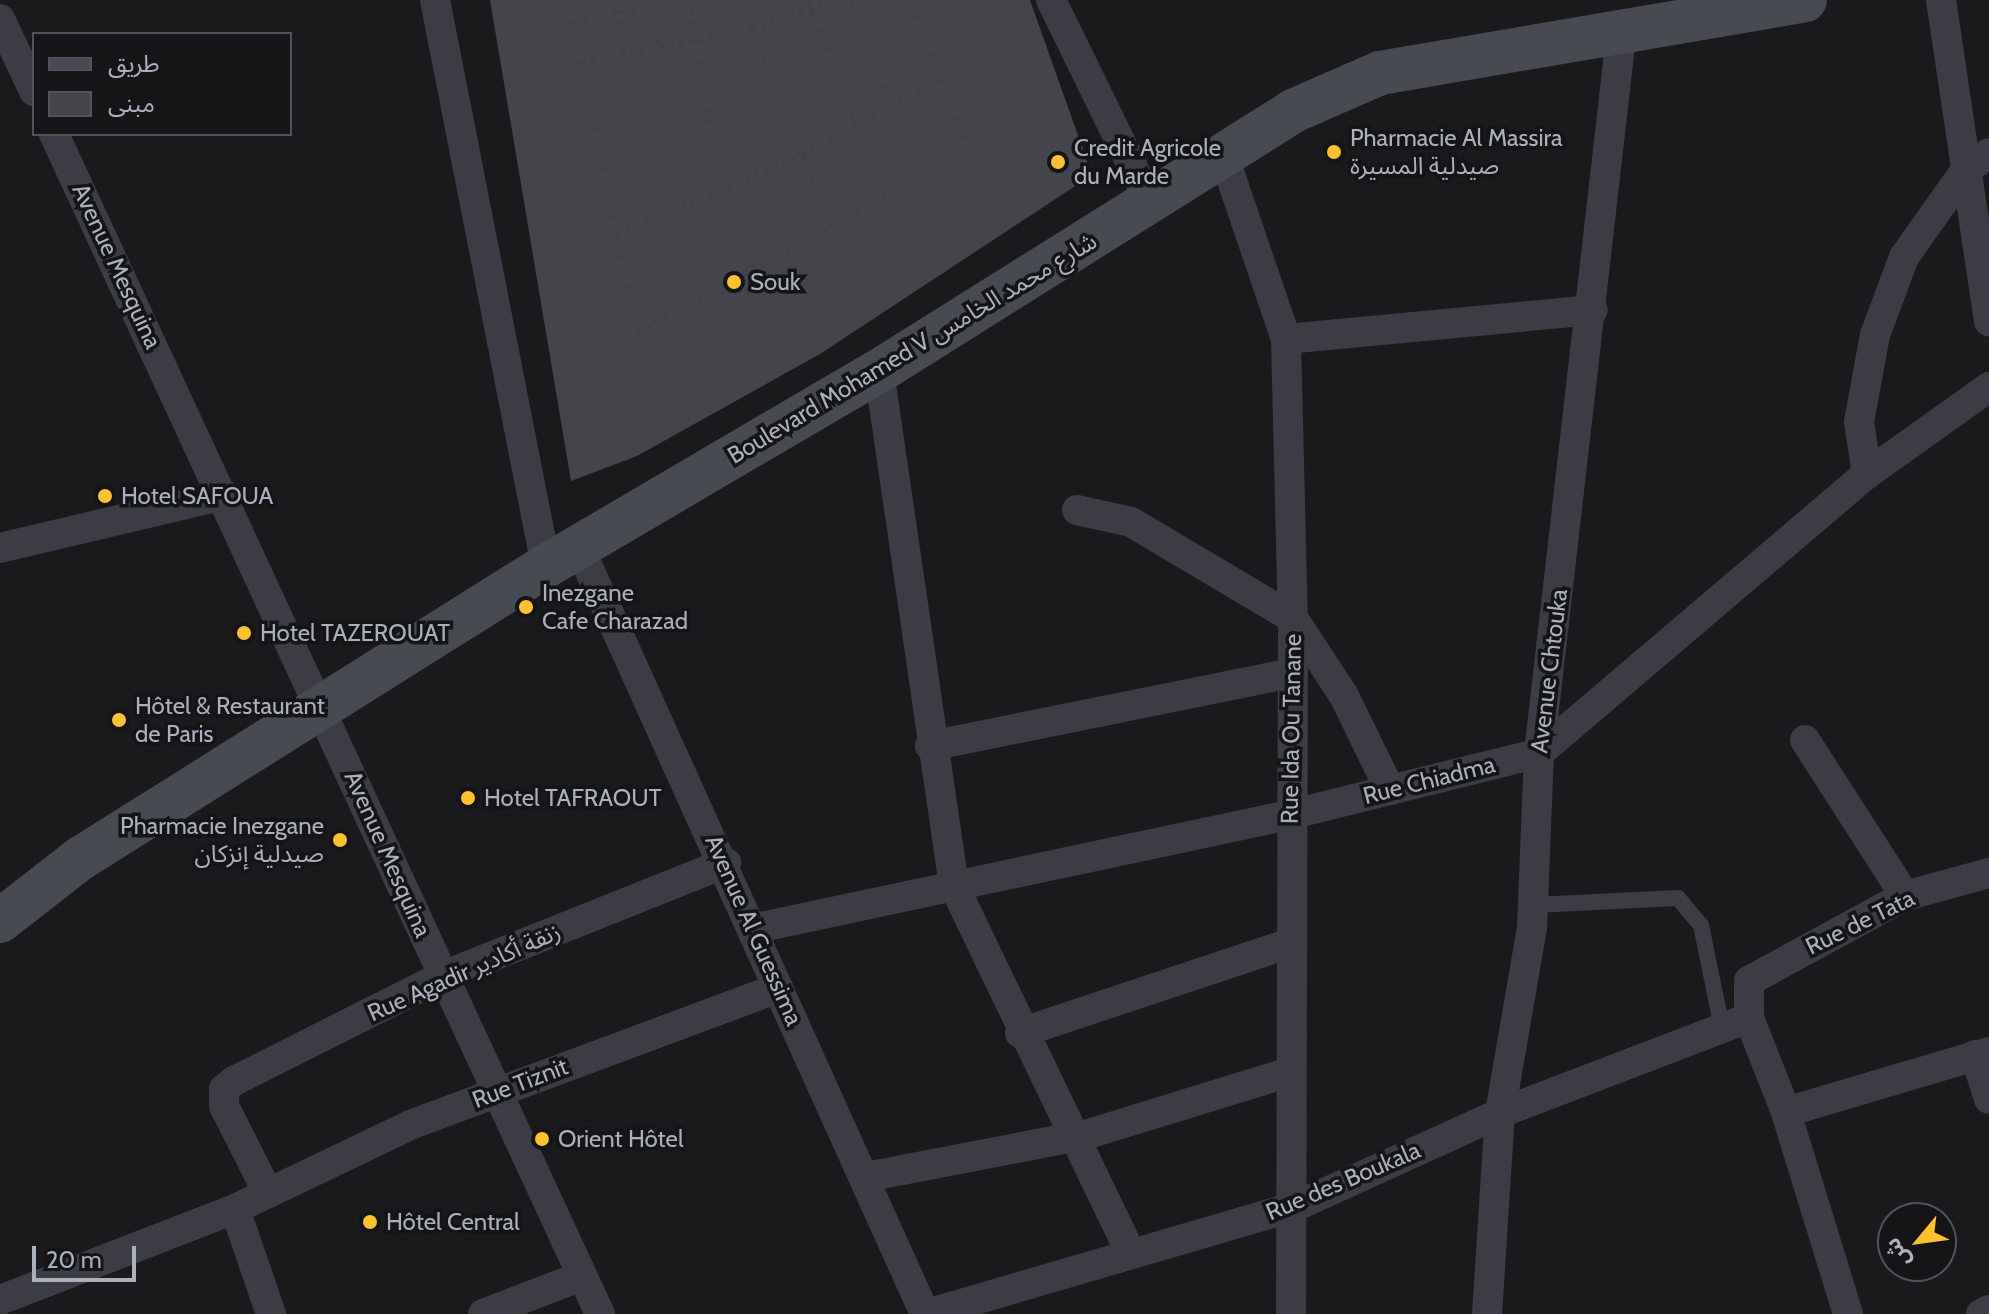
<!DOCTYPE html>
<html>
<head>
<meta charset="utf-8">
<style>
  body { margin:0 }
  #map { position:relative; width:1989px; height:1314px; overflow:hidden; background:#1a1a1d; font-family:Cabin,"Noto Sans Arabic",sans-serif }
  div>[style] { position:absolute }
  .building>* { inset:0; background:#44454a }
  .path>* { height:5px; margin-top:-2.5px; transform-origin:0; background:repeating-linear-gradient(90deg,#404249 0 4px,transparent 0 10px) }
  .lane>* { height:16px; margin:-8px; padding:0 8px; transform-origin:8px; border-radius:8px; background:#3c3d44 }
  .street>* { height:30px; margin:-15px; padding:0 15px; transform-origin:15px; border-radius:15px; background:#3c3d44 }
  .secondary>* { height:44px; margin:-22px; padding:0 22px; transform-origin:22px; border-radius:22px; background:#484a52 }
  .dots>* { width:22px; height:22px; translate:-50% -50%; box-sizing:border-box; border:4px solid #151518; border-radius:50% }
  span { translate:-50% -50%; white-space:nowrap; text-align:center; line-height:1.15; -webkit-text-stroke:7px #151518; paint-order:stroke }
  .poi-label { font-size:24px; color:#abb0bd }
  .left { translate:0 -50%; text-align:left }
  .right { translate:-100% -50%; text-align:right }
  .street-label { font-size:24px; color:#abb0bd }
  .legend { position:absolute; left:32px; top:32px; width:260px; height:104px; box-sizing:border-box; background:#151518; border:2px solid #51535a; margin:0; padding:10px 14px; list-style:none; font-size:24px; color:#abb0bd }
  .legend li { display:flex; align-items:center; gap:16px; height:40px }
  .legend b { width:40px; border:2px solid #51535a }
  .north { position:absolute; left:1877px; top:1202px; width:80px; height:80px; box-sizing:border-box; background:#151518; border:2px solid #51535a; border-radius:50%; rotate:241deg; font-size:22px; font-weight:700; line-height:32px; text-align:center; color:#abb0bd }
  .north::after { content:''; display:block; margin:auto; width:28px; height:36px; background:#ffc12f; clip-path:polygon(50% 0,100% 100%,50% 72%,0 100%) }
  .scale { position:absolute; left:32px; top:1246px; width:104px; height:36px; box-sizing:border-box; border:4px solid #abb0bd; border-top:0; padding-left:10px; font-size:24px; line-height:28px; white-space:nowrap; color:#abb0bd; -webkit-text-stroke:6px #151518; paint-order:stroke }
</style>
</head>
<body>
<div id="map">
  <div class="building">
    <i style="clip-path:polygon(490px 0,1030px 0,1092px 175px,820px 354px,637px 456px,571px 481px)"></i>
  </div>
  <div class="path">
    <i style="left:568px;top:0;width:339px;rotate:78.3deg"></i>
    <i style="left:637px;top:332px;width:380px;rotate:-28.9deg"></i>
    <i style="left:970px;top:148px;width:161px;rotate:-113.1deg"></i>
    <i style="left:616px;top:0;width:54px;rotate:81.4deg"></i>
    <i style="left:653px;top:0;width:48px;rotate:81.5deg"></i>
    <i style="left:690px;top:0;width:192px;rotate:81deg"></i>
    <i style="left:741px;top:0;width:242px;rotate:68.4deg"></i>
    <i style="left:808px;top:0;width:135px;rotate:69.1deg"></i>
    <i style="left:851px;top:0;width:113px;rotate:68.2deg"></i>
    <i style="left:573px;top:21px;width:82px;rotate:-10.5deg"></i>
    <i style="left:581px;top:62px;width:174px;rotate:-10.9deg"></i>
    <i style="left:752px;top:29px;width:83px;rotate:-20.4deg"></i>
    <i style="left:617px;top:234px;width:201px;rotate:-23.1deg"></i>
    <i style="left:802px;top:155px;width:158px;rotate:-28.7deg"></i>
  </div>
  <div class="lane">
    <i style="left:1533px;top:905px;width:145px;rotate:-2.8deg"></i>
    <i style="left:1678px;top:898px;width:35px;rotate:50deg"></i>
    <i style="left:1701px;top:925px;width:105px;rotate:78.5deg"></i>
  </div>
  <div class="street">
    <i style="left:435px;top:0;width:577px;rotate:78.9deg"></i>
    <i style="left:1051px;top:0;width:227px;rotate:63.9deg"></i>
    <i style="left:1941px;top:0;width:325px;rotate:81.5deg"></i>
    <i style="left:0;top:19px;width:80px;rotate:64.7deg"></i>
    <i style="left:54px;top:134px;width:1300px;rotate:65.17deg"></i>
    <i style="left:1223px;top:154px;width:195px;rotate:71.2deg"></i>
    <i style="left:1286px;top:339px;width:279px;rotate:88.6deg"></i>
    <i style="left:1293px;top:618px;width:696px;rotate:90.16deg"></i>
    <i style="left:1286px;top:339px;width:308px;rotate:-5.4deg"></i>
    <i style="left:879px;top:371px;width:520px;rotate:81.71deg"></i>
    <i style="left:954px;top:886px;width:406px;rotate:64.3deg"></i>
    <i style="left:1867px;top:474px;width:53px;rotate:-98.7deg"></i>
    <i style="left:1859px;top:422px;width:88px;rotate:-79.6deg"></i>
    <i style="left:1875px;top:335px;width:83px;rotate:-69.6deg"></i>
    <i style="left:1904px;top:257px;width:105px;rotate:-54.7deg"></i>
    <i style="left:1965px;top:171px;width:30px;rotate:-37deg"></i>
    <i style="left:1077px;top:510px;width:55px;rotate:12.5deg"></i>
    <i style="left:1131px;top:522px;width:188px;rotate:30.7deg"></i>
    <i style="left:1293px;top:618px;width:93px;rotate:56.8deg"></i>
    <i style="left:1344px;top:696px;width:105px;rotate:63.9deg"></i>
    <i style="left:579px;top:547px;width:841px;rotate:65.72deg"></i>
    <i style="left:0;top:548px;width:231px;rotate:-13.3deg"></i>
    <i style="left:1805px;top:740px;width:185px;rotate:57.3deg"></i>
    <i style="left:930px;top:746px;width:370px;rotate:-11.4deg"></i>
    <i style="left:752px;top:929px;width:549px;rotate:-11.99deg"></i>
    <i style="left:1289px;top:815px;width:258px;rotate:-13.9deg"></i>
    <i style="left:1539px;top:753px;width:431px;rotate:-40.4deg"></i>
    <i style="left:1867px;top:474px;width:150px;rotate:-35.5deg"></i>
    <i style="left:1020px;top:1033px;width:285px;rotate:-18.4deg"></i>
    <i style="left:1975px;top:1055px;width:46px;rotate:72.3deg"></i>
    <i style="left:1786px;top:1112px;width:212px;rotate:-16.5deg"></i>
    <i style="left:866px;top:1177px;width:223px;rotate:-10.9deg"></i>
    <i style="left:1085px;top:1135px;width:211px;rotate:-17.1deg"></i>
    <i style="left:267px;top:1191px;width:95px;rotate:-116.8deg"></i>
    <i style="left:224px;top:1106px;width:17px;rotate:-90deg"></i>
    <i style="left:224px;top:1089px;width:13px;rotate:-39deg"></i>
    <i style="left:234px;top:1081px;width:234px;rotate:-26.7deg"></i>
    <i style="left:443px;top:976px;width:305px;rotate:-21.8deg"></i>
    <i style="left:235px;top:1209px;width:111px;rotate:71.1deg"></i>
    <i style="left:0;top:1300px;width:252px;rotate:-21.2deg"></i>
    <i style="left:235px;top:1209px;width:194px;rotate:-25.6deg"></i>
    <i style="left:410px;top:1125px;width:393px;rotate:-20.4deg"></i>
    <i style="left:483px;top:1314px;width:106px;rotate:-21deg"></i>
    <i style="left:927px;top:1314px;width:382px;rotate:-16.3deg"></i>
    <i style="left:1294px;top:1207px;width:226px;rotate:-24.5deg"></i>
    <i style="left:1500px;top:1113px;width:267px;rotate:-20.9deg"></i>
    <i style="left:1487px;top:1314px;width:201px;rotate:-86.3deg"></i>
    <i style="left:1500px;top:1113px;width:189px;rotate:-80.2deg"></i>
    <i style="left:1532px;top:927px;width:174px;rotate:-87.7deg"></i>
    <i style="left:1539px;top:753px;width:730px;rotate:-83.47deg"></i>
    <i style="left:1848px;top:1314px;width:211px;rotate:-107.1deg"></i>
    <i style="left:1786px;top:1112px;width:101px;rotate:-111.5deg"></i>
    <i style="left:1749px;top:1018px;width:37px;rotate:-90deg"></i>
    <i style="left:1749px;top:981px;width:178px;rotate:-28.6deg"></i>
    <i style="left:1905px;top:896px;width:87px;rotate:-15.3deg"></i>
    <i style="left:1981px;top:1314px;width:9px;rotate:-27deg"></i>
  </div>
  <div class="secondary">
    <i style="left:0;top:921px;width:103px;rotate:-37.9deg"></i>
    <i style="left:81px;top:858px;width:549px;rotate:-32.13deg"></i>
    <i style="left:546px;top:566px;width:386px;rotate:-30.4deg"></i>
    <i style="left:879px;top:371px;width:489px;rotate:-32.1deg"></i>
    <i style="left:1293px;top:111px;width:95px;rotate:-23.6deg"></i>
    <i style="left:1380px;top:73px;width:431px;rotate:-9.7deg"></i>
  </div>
  <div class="dots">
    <i style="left:1334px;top:152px;background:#ffc12f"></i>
    <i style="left:1058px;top:162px;background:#ffc12f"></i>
    <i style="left:734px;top:282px;background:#ffc12f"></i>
    <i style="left:105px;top:496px;background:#ffc12f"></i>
    <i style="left:526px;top:607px;background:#ffc12f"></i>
    <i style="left:244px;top:633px;background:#ffc12f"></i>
    <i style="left:119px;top:720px;background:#ffc12f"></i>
    <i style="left:468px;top:798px;background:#ffc12f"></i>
    <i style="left:340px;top:840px;background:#ffc12f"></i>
    <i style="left:542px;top:1139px;background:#ffc12f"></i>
    <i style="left:370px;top:1222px;background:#ffc12f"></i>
  </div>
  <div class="poi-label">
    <span class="left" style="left:1350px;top:152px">Pharmacie Al Massira<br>صيدلية المسيرة</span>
    <span class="left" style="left:1074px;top:162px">Credit Agricole<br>du Marde</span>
    <span class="left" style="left:750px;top:282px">Souk</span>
    <span class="left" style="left:121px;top:496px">Hotel SAFOUA</span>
    <span class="left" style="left:542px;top:607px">Inezgane<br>Cafe Charazad</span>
    <span class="left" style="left:260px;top:633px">Hotel TAZEROUAT</span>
    <span class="left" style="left:135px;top:720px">Hôtel &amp; Restaurant<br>de Paris</span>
    <span class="left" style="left:484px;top:798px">Hotel TAFRAOUT</span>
    <span class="right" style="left:324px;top:840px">Pharmacie Inezgane<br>صيدلية إنزكان</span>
    <span class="left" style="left:558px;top:1139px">Orient Hôtel</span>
    <span class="left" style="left:386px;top:1222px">Hôtel Central</span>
  </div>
  <div class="street-label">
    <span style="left:117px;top:266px;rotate:65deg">Avenue Mesquina</span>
    <span style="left:912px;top:348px;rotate:-31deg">Boulevard Mohamed V شارع محمد الخامس</span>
    <span style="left:1549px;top:671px;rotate:-83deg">Avenue Chtouka</span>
    <span style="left:1291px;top:729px;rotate:-89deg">Rue Ida Ou Tanane</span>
    <span style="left:1429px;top:780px;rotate:-14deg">Rue Chiadma</span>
    <span style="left:388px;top:854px;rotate:66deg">Avenue Mesquina</span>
    <span style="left:1860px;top:922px;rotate:-26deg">Rue de Tata</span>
    <span style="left:754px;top:930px;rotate:66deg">Avenue Al Guessima</span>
    <span style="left:464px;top:972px;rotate:-24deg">Rue Agadir زنقة أكادير</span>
    <span style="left:520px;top:1083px;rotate:-21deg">Rue Tiznit</span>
    <span style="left:1343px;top:1181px;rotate:-23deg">Rue des Boukala</span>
  </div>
  <ul class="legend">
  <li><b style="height:10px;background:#484a52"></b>طريق</li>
  <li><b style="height:22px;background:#44454a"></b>مبنى</li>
  </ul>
  <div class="north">ش</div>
  <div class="scale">20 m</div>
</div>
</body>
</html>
